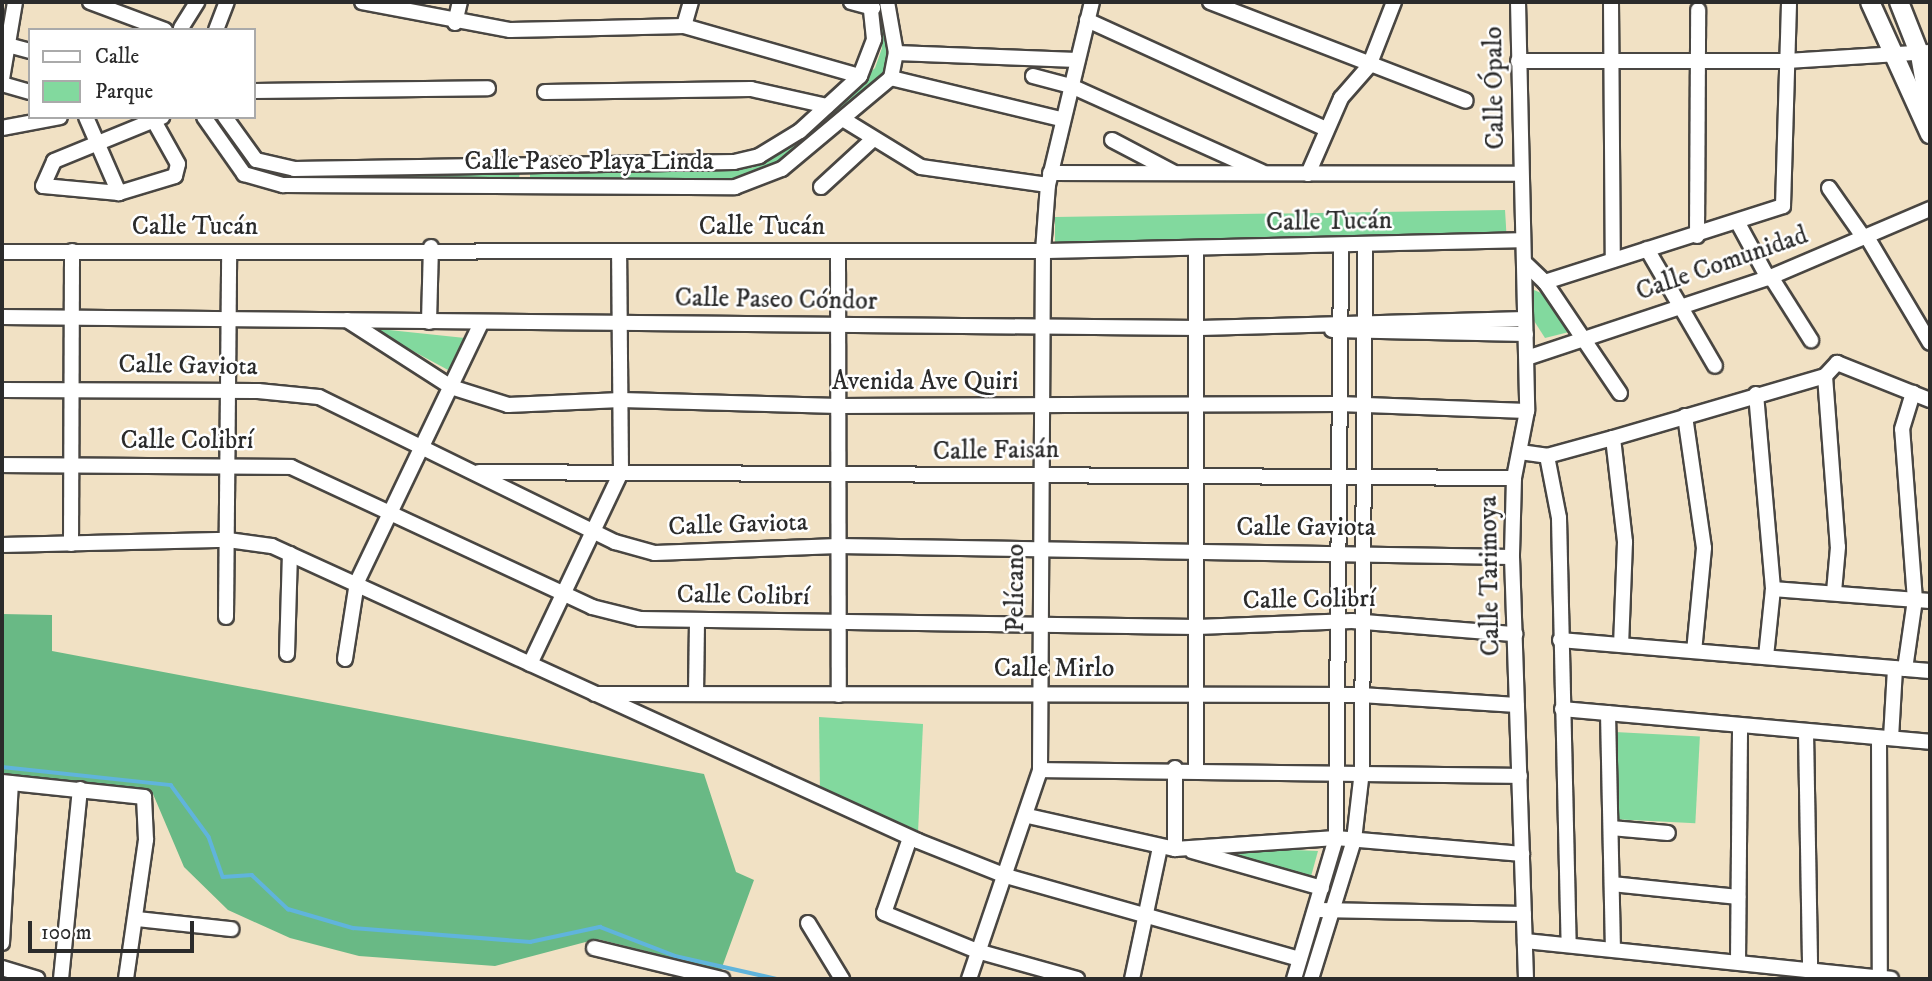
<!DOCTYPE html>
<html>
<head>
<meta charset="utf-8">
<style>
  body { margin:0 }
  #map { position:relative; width:1932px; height:981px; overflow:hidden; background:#f1e1c4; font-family:"IM FELL DW Pica",serif }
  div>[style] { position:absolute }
  .green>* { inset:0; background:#82d99e; transform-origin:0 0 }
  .forest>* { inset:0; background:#69b985 }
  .stream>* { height:3.5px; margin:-1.75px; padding:0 1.75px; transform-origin:1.75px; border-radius:1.75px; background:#60b4dc }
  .roads { filter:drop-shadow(2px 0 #494642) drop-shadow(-2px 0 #494642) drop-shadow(0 2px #494642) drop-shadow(0 -2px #494642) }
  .minor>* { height:14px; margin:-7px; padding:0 7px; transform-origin:7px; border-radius:7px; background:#fff }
  .major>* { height:18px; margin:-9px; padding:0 9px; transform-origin:9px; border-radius:9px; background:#fff }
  span { translate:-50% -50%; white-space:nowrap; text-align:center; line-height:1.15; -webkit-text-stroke:5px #fff; paint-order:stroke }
  .street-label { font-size:26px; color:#2b2b2b }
  .frame { position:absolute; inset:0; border:4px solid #2b2b2b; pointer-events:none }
  .legend { position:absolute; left:28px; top:28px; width:228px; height:91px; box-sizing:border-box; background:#fff; border:2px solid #aaa; margin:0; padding:9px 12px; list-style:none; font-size:21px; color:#2b2b2b }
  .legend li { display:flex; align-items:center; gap:14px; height:35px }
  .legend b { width:35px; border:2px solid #aaa }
  .scale { position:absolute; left:28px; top:921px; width:166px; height:32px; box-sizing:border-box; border:4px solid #2b2b2b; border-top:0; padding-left:9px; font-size:21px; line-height:24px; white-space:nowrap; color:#2b2b2b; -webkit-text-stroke:5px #fff; paint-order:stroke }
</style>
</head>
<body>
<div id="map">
  <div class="green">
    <i style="clip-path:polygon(873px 2px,885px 2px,891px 70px,819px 141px,808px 129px,875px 68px,882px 48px)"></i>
    <i style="clip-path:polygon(208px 117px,220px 117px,227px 137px,263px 173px,520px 172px,519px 179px,286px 184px,247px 174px)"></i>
    <i style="clip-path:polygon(795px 140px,806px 149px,765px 175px,736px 182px,530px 185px,530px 170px,752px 168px)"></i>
    <i style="clip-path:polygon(1505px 210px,1507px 243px,1055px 243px,1055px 217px)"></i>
    <i style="clip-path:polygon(1534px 290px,1546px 295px,1573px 331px,1545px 338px,1529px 313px)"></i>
    <i style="clip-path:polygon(370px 328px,465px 338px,450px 371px)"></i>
    <i style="clip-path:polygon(819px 717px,923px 724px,918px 833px,820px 793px)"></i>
    <i style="left:1615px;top:732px;width:85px;height:87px;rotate:3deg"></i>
    <i style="clip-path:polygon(1271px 849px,1318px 851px,1310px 880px,1212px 853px)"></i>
  </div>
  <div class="forest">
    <i style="clip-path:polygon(2px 614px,52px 615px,52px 651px,704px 774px,736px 872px,754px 880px,721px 970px,597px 939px,495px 966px,359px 956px,290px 938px,228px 910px,184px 867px,153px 794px,2px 778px)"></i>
  </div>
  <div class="stream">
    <i style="left:2px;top:767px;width:170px;rotate:6.1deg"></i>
    <i style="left:171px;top:785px;width:64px;rotate:53.8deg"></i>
    <i style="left:209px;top:837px;width:42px;rotate:70.7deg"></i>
    <i style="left:223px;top:877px;width:29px;rotate:-4deg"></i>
    <i style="left:252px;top:875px;width:50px;rotate:43.4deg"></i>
    <i style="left:288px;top:909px;width:68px;rotate:16.3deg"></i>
    <i style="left:353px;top:928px;width:178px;rotate:4.5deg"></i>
    <i style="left:530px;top:942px;width:72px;rotate:-12.1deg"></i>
    <i style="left:600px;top:927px;width:80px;rotate:21.1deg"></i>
    <i style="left:675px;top:956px;width:105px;rotate:12.7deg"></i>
  </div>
  <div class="roads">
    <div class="minor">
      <i style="left:90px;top:2px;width:80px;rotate:20.5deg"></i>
      <i style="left:362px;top:2px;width:151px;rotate:10.7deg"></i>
      <i style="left:510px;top:30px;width:174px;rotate:-1.3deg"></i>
      <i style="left:684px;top:26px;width:183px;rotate:15.9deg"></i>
      <i style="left:851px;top:2px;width:23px;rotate:15deg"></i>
      <i style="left:1210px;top:2px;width:274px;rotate:21.1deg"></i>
      <i style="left:1518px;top:2px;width:409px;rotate:88.7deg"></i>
      <i style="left:1527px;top:411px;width:68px;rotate:101deg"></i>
      <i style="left:1514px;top:478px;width:79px;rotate:91.5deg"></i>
      <i style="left:1512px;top:557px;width:422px;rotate:88.1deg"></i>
      <i style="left:1611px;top:2px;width:258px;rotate:89.6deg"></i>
      <i style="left:1087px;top:20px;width:263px;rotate:24.5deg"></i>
      <i style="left:455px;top:23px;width:22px;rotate:-77deg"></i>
      <i style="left:684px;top:26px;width:25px;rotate:-74deg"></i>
      <i style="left:181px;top:28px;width:31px;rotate:-58deg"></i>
      <i style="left:216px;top:30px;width:30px;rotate:-69deg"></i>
      <i style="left:4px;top:44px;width:27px;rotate:15deg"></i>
      <i style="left:896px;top:53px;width:181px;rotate:2.2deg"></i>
      <i style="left:1518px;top:61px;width:269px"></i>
      <i style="left:1787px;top:61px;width:143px;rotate:-3.6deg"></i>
      <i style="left:1033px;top:76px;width:39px;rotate:15deg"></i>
      <i style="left:1071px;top:86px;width:209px;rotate:24.2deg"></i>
      <i style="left:891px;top:78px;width:175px;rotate:13.6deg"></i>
      <i style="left:2px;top:79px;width:78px;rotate:-80.4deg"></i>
      <i style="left:2px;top:84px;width:29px;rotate:16deg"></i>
      <i style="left:254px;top:91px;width:234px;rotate:-0.7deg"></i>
      <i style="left:545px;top:92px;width:206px;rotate:-0.8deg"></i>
      <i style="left:751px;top:89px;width:78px;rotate:12.6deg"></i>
      <i style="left:86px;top:117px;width:83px;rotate:66.5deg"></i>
      <i style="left:204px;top:117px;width:70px;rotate:54.9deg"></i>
      <i style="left:244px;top:174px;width:41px;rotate:15.8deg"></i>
      <i style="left:283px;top:185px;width:452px;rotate:0.3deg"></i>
      <i style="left:735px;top:187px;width:50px;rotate:-21deg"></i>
      <i style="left:782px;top:169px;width:142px;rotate:-39.9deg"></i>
      <i style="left:891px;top:78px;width:25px;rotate:-79deg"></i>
      <i style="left:896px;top:53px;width:52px;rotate:-100deg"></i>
      <i style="left:225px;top:117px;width:53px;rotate:54.2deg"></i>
      <i style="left:256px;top:160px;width:39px;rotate:13deg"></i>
      <i style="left:294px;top:169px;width:440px;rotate:-0.9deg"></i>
      <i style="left:734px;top:162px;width:26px;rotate:-13deg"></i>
      <i style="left:759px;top:156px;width:48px;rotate:-31.4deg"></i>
      <i style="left:800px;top:131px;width:81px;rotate:-42.5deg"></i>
      <i style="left:860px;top:76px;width:40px;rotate:-69deg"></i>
      <i style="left:874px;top:39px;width:37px;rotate:-96deg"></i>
      <i style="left:154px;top:121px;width:49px;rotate:60.8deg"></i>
      <i style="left:178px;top:164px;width:12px;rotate:104deg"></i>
      <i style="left:175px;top:176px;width:59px;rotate:163.1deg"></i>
      <i style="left:119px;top:193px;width:76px;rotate:-174.7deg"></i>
      <i style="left:43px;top:186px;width:27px;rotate:-66deg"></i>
      <i style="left:54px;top:161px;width:117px;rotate:-22.2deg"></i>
      <i style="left:846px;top:121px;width:88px;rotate:31.5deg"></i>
      <i style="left:921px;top:167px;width:128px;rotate:8.1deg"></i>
      <i style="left:2px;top:128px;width:59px;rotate:-10.7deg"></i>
      <i style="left:1112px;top:140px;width:69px;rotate:27.7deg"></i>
      <i style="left:1050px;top:173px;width:471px;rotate:0.1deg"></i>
      <i style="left:1308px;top:174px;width:83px;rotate:-66.5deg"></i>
      <i style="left:1341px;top:98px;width:43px;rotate:-48.8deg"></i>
      <i style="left:1369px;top:66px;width:69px;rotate:-68.7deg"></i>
      <i style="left:821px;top:187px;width:68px;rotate:-42.6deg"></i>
      <i style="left:1829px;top:188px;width:61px;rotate:55deg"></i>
      <i style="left:1738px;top:223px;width:63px;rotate:61.4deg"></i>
      <i style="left:1697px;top:236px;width:226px;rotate:-89.7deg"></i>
      <i style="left:1867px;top:237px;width:123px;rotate:59.3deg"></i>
      <i style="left:1196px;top:248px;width:520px;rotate:90deg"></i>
      <i style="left:1647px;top:249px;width:135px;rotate:59.8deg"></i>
      <i style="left:2px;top:252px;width:1041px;rotate:-0.06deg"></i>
      <i style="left:1043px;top:251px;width:480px;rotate:-1.3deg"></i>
      <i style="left:838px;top:252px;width:443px;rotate:89.9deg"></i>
      <i style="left:1524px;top:262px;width:29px;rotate:44deg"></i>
      <i style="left:1545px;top:282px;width:250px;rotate:-17.7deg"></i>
      <i style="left:1783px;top:206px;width:204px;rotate:-88.3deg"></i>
      <i style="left:1771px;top:277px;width:75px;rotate:57.6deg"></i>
      <i style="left:1545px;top:282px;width:134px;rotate:56deg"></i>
      <i style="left:2px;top:317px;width:1198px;rotate:0.53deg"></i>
      <i style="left:1200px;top:328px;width:325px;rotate:-1.6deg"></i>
      <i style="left:347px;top:320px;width:124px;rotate:32.8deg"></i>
      <i style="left:451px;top:387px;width:60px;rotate:17.5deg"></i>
      <i style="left:508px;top:405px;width:113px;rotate:-2.5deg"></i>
      <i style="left:621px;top:400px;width:218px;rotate:1.6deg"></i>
      <i style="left:839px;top:406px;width:500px;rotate:-0.23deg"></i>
      <i style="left:1339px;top:404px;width:188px;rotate:2.1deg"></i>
      <i style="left:429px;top:322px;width:75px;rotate:-88.5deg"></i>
      <i style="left:1332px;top:330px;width:194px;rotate:1.2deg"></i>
      <i style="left:1527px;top:358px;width:259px;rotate:-18.4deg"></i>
      <i style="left:1773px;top:276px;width:171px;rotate:-23.1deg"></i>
      <i style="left:1825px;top:376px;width:171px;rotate:85.7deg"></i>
      <i style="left:1838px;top:547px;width:45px;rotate:95.1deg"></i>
      <i style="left:2px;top:390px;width:256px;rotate:0.2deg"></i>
      <i style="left:258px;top:391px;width:61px;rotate:5.6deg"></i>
      <i style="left:319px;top:397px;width:330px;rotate:26.1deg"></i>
      <i style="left:615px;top:542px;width:41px;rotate:15.4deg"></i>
      <i style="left:655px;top:553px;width:183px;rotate:-2.2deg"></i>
      <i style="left:838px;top:546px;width:674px;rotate:0.94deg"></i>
      <i style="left:1756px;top:394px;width:196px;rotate:85deg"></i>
      <i style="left:1773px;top:589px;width:68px;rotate:95.9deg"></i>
      <i style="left:1685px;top:416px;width:133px;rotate:81.8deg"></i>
      <i style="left:1704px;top:548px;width:103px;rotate:95.5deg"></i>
      <i style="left:1613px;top:438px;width:105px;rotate:83.4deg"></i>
      <i style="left:1625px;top:542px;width:103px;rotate:92.2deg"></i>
      <i style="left:1520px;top:452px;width:27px;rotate:8deg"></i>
      <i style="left:1547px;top:456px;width:68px;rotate:-15.3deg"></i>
      <i style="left:1613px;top:438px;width:221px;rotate:-16.3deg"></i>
      <i style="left:1825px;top:376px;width:18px;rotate:-47deg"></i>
      <i style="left:1837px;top:363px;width:100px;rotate:21.7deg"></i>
      <i style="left:1547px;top:456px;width:63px;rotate:79deg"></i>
      <i style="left:1559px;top:518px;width:425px;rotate:88.7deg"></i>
      <i style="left:2px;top:465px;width:289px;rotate:0.4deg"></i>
      <i style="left:291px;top:467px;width:332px;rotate:24.9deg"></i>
      <i style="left:592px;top:607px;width:49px;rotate:14deg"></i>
      <i style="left:640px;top:619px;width:557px;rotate:0.82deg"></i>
      <i style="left:1197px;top:627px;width:155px;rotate:-2.2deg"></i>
      <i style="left:1352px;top:621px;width:164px;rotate:4.6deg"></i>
      <i style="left:479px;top:472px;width:1035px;rotate:0.33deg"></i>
      <i style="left:71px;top:544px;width:293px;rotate:-89.8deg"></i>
      <i style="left:2px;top:545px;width:226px;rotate:-1.3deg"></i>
      <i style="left:228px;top:540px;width:44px;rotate:7.8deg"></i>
      <i style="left:272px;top:546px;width:710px;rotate:24.54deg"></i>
      <i style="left:918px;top:841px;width:95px;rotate:21.7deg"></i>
      <i style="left:1006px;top:876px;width:305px;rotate:15.8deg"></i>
      <i style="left:1773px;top:589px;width:157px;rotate:4.4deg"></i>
      <i style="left:226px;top:617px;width:365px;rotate:-89.5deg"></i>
      <i style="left:1560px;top:640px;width:371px;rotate:4.8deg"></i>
      <i style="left:287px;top:654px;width:100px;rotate:-88.3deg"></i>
      <i style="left:345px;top:659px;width:78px;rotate:-81.1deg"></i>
      <i style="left:357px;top:582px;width:287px;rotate:-64.4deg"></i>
      <i style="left:530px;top:664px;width:212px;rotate:-64.6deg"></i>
      <i style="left:621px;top:472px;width:221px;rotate:-90.5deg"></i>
      <i style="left:1905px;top:669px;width:70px;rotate:-81.8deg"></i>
      <i style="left:1915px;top:600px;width:171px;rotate:-94.3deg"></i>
      <i style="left:1902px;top:429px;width:38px;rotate:-73deg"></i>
      <i style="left:595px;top:694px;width:766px;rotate:0.07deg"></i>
      <i style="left:1361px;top:695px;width:156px;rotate:3.7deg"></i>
      <i style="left:696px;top:694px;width:74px;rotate:-89.2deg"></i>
      <i style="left:1562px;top:709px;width:369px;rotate:5.1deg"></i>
      <i style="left:1608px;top:713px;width:234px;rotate:88.8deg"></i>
      <i style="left:1806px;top:732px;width:237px;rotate:89deg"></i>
      <i style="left:1879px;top:738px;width:240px;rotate:89.8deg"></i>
      <i style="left:1891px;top:738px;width:70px;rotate:-86.7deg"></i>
      <i style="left:1175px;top:768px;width:81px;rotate:90deg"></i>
      <i style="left:1040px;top:770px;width:480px;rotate:0.7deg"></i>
      <i style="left:2px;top:782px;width:143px;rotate:6deg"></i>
      <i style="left:144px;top:797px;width:43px;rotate:87.3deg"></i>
      <i style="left:146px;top:840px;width:140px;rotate:98.2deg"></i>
      <i style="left:1028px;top:816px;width:151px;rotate:12.7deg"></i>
      <i style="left:1175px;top:849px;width:161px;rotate:-3.9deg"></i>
      <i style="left:1336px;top:838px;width:187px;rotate:4.9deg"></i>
      <i style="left:1611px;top:828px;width:57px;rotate:5deg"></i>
      <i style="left:910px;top:838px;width:79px;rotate:109.1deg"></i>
      <i style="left:884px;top:913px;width:100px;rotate:22.2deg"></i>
      <i style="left:977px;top:951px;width:104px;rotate:15.6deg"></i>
      <i style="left:1192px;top:851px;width:135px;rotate:15.9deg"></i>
      <i style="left:1612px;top:884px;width:127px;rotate:5.9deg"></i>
      <i style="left:1319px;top:910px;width:205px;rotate:1.1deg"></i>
      <i style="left:137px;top:919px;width:95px;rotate:6.1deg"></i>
      <i style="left:808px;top:923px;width:66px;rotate:58.7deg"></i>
      <i style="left:1525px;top:941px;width:368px;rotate:5.9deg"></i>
      <i style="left:2px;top:943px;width:160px;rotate:-86.8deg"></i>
      <i style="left:594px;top:948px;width:132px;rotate:13.6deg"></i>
      <i style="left:1738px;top:961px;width:235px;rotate:-89.5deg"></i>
      <i style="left:2px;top:968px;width:37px;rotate:17deg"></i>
      <i style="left:61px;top:979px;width:191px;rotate:-84.3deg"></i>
      <i style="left:969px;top:979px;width:221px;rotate:-71.2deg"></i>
      <i style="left:1040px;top:770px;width:519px;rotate:-89.67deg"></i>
      <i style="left:1043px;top:251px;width:66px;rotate:-85.7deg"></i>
      <i style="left:1048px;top:185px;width:188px;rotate:-76.5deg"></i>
      <i style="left:1132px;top:979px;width:135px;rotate:-78deg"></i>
      <i style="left:1294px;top:979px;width:147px;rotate:-73.4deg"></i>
      <i style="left:1336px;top:838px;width:590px;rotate:-89.51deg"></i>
      <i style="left:1311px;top:979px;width:145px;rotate:-72.8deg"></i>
      <i style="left:1354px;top:840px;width:69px;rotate:-83.4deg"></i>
      <i style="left:1362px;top:771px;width:524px;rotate:-89.67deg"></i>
    </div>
    <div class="major">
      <i style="left:1870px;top:2px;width:145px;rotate:65.6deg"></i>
      <i style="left:1899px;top:2px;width:57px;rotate:68.4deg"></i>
      <i style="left:1920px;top:55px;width:58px;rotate:80deg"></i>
    </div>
  </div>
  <div class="street-label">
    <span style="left:1495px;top:88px;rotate:-91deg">Calle Ópalo</span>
    <span style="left:589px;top:162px">Calle Paseo Playa Linda</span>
    <span style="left:1329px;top:222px;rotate:-1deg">Calle Tucán</span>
    <span style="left:195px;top:227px">Calle Tucán</span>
    <span style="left:762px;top:227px">Calle Tucán</span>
    <span style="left:1722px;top:264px;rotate:-19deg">Calle Comunidad</span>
    <span style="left:776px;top:300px;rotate:1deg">Calle Paseo Cóndor</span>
    <span style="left:188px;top:366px;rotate:1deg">Calle Gaviota</span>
    <span style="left:925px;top:382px">Avenida Ave Quiri</span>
    <span style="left:187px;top:441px">Calle Colibrí</span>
    <span style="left:996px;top:451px;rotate:-1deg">Calle Faisán</span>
    <span style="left:738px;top:525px;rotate:-2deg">Calle Gaviota</span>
    <span style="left:1306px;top:528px">Calle Gaviota</span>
    <span style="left:1490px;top:576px;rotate:-91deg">Calle Tarimoya</span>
    <span style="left:1016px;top:588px;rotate:-90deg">Pelícano</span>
    <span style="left:743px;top:596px;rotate:1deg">Calle Colibrí</span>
    <span style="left:1309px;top:600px;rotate:-1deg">Calle Colibrí</span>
    <span style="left:1054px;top:669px">Calle Mirlo</span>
  </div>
  <div class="frame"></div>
  <ul class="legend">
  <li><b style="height:9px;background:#fff"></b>Calle</li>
  <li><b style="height:19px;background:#82d99e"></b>Parque</li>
  </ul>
  <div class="scale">100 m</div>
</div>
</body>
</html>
